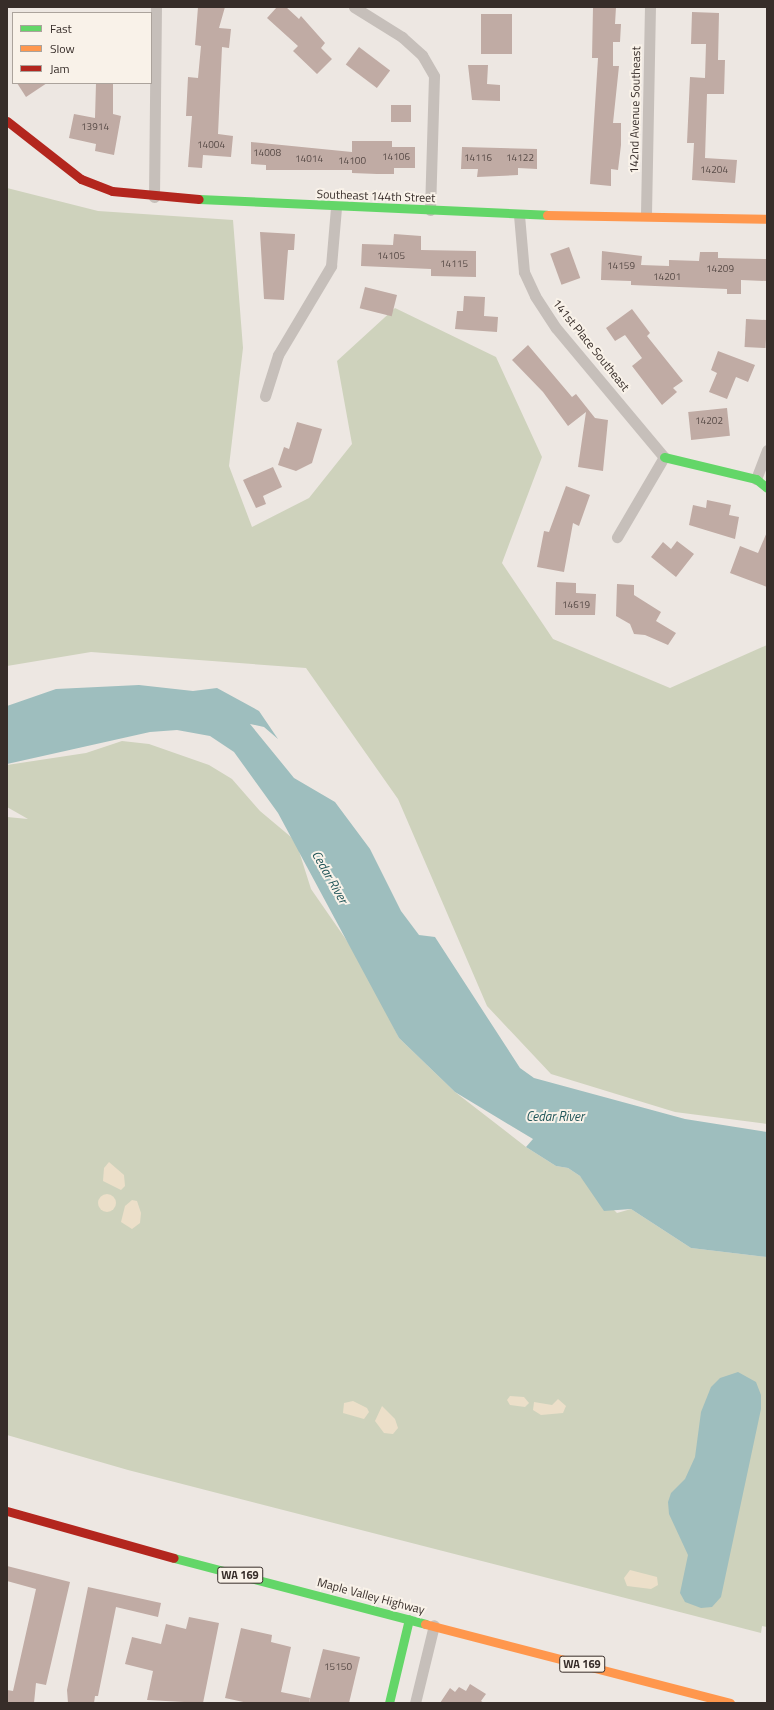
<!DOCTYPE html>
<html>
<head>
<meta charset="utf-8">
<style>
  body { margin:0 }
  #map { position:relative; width:774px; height:1710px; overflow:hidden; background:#ede7e2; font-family:"Titillium Web",sans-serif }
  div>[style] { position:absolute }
  .green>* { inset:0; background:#ced2bc }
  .sand>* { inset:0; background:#ecdfc9 }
  .round { border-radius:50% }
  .water>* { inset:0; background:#9ebebe }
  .building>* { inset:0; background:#c0aba4; transform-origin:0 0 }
  .street>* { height:11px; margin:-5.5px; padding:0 5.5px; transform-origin:5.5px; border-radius:5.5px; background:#c6bfba }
  .fast>* { height:9px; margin:-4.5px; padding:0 4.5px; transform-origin:4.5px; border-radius:4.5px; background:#63d668 }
  .slow>* { height:9px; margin:-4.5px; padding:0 4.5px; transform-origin:4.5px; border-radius:4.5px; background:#ff974d }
  .jam>* { height:9px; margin:-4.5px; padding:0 4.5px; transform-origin:4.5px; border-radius:4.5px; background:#b3261e }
  span { translate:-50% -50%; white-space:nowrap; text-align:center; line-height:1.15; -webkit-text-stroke:4px #f9f2e9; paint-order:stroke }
  .number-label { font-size:10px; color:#594c48 }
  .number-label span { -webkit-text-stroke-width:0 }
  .shield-label span { padding:1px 3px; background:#f9f2e9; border:1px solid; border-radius:3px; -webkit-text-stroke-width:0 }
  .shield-label { font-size:11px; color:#372d29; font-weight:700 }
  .street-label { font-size:12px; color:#372d29 }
  .water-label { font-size:13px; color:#1f5457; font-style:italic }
  .frame { position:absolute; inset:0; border:8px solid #372d29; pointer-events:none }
  .legend { position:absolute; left:12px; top:12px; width:140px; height:72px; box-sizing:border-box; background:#f9f2e9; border:1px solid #aba39c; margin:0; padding:5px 7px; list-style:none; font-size:12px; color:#372d29 }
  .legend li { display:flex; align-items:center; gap:8px; height:20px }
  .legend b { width:20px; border:1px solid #aba39c }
</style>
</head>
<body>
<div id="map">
  <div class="green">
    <i style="clip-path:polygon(7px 188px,98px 211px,233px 220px,243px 348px,229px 466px,252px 527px,309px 498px,352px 444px,337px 361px,395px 308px,496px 357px,542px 457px,502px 563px,553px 639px,670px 688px,767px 645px,767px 1124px,675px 1112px,551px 1074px,487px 1006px,398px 799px,306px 668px,91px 652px,7px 666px)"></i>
    <i style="clip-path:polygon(122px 741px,149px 744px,209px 765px,232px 779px,260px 811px,291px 837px,298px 848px,311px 889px,363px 964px,399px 1038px,455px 1092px,526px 1147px,556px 1166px,568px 1168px,580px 1176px,617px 1213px,631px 1209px,691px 1248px,767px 1257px,767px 1627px,762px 1626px,761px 1633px,128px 1470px,7px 1435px,7px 817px,28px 819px,7px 807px,7px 765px,86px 753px)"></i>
  </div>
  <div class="sand">
    <i style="clip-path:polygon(109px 1162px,124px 1175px,125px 1186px,121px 1190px,103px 1181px,104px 1168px)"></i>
    <i class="round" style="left:98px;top:1194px;width:18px;height:18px"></i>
    <i style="clip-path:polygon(132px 1200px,137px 1201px,141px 1213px,140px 1223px,132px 1229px,121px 1222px,125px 1206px)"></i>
    <i style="clip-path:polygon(510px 1396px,524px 1397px,529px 1403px,525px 1407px,510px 1405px,507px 1400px)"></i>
    <i style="clip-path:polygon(558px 1399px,566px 1406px,563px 1413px,541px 1415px,533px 1410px,534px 1402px,552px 1405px)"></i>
    <i style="clip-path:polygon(353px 1401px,367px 1408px,369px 1412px,364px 1419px,343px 1413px,344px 1403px)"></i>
    <i style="clip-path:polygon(382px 1406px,395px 1419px,398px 1428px,393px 1434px,384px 1433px,375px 1421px)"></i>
    <i style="clip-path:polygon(630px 1570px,657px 1577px,658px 1585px,651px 1589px,627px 1586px,624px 1578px)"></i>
  </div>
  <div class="water">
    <i style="clip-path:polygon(139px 685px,193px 691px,217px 688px,259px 711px,278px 739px,264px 727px,250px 724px,294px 778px,335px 802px,370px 849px,401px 911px,419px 935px,435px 937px,520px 1068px,534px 1078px,685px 1119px,767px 1132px,767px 1257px,691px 1248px,631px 1209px,604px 1211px,580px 1176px,568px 1168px,556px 1166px,526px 1147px,533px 1139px,455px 1092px,399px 1038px,278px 813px,234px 752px,210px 736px,177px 730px,150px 732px,7px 764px,7px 706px,56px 689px)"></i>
    <i style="clip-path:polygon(738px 1372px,756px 1382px,761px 1395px,761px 1409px,721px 1597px,712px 1607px,701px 1608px,685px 1602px,680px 1593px,688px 1555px,669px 1514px,668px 1502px,671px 1493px,685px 1479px,695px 1457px,701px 1412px,711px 1387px,720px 1378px)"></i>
  </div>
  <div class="building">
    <i style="clip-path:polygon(198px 7px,225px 7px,219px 28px,231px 29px,229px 48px,222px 47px,218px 134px,233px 136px,231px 157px,203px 155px,202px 168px,188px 167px,192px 116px,186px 116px,188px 77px,198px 78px,201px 46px,195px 45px)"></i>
    <i style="clip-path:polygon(277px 7px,286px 7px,299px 19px,301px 16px,325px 43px,321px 48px,332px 59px,317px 74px,293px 51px,298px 46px,267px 18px)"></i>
    <i style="clip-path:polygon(593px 7px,616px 7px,615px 24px,621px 24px,620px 42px,613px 42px,613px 66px,619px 66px,613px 123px,621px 123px,621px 145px,618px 170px,611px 169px,611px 186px,590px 184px,598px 58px,592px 58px)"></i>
    <i style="clip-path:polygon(692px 12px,719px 13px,718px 60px,725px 60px,724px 94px,707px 94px,705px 158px,737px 160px,735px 183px,692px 180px,694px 143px,687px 143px,690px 77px,705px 78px,706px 44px,691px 44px)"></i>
    <i style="left:481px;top:14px;width:31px;height:40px"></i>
    <i style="left:359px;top:47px;width:39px;height:22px;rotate:37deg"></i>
    <i style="clip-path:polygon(468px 65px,488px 65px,487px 84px,500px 85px,500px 101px,472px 100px)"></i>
    <i style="clip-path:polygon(17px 83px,47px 83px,26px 97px)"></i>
    <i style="clip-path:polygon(96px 83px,113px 83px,113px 114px,121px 116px,114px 155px,95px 151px,96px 144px,69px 138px,74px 114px,95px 118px)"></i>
    <i style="left:391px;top:105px;width:20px;height:17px"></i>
    <i style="clip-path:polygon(352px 141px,392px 141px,392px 147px,415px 147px,415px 168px,394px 168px,394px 174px,377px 174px,352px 173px,352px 170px,266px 170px,266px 165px,251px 164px,251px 142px,352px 152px)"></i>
    <i style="clip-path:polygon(462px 147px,537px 149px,537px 169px,518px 168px,518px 175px,477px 177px,478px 169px,461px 169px)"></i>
    <i style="clip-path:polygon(260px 232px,295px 234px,294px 250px,288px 250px,284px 300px,264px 299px)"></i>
    <i style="clip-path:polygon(394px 234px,421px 236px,421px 250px,476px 251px,476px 277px,431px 276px,431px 269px,361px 266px,362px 244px,393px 245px)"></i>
    <i style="left:569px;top:247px;width:33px;height:20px;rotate:70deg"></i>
    <i style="clip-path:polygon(602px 251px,642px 256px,641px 265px,669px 266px,669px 260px,699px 261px,700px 252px,718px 252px,718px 258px,767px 259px,767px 281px,741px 280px,741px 294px,727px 294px,727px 289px,631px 285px,631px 281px,601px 280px)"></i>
    <i style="left:365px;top:287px;width:33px;height:22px;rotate:14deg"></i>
    <i style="clip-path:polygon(464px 296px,485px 297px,484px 316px,498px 317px,497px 332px,455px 329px,457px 311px,463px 311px)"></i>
    <i style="clip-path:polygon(632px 309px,650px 333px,647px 336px,683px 381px,673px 388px,677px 392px,662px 405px,632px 366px,642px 358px,625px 335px,615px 341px,606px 328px)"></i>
    <i style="left:746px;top:319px;width:21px;height:28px;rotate:3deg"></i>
    <i style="clip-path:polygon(528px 345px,572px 397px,576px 394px,595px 418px,608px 420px,603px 471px,578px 467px,586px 412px,568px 426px,543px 392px,512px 360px)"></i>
    <i style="clip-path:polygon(718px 351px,755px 365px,748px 382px,736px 377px,727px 399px,709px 392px,717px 373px,711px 370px)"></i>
    <i style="left:727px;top:408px;width:28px;height:39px;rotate:84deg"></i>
    <i style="clip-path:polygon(297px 422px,322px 429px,312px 463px,296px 471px,278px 465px,284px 447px,289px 449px)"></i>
    <i style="clip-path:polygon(273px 467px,282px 487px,263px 496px,266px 504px,256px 508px,243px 480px)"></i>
    <i style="clip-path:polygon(566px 486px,590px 495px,579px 526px,573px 523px,564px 572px,537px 567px,544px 531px,549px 532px)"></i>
    <i style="clip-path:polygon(707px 500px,731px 505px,729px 515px,739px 517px,735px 539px,689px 525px,693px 505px,706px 508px)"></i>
    <i style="clip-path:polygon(767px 532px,767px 587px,730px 573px,740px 546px,758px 553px)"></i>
    <i style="clip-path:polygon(677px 541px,694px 554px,676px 577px,651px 557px,663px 542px,671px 549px)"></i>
    <i style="clip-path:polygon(556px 582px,576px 583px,576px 593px,596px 594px,595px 615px,555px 615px)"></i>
    <i style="clip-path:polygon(617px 584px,634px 585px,634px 595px,661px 612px,656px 621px,676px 633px,668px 645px,645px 635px,634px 634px,630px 624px,616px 616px)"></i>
    <i style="clip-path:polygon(7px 1566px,70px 1582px,46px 1685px,36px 1683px,34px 1703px,7px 1703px,7px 1690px,13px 1691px,36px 1589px,7px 1581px)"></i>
    <i style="clip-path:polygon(88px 1587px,161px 1603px,158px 1617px,116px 1607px,98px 1696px,95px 1696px,94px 1703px,68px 1703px,67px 1690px)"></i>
    <i style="clip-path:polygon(189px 1617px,219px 1623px,203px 1703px,147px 1700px,153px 1671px,125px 1664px,132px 1637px,161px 1644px,166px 1624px,186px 1629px)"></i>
    <i style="clip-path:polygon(241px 1628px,272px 1635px,271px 1642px,291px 1647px,281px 1692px,310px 1698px,309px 1703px,248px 1703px,225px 1698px)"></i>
    <i style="clip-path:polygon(323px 1649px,360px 1657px,349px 1703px,309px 1703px)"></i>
    <i style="clip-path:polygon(470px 1684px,486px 1694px,481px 1701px,484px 1703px,440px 1703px,450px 1688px,455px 1692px,459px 1687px,466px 1691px)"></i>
  </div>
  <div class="street">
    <i style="left:354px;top:7px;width:57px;rotate:32deg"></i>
    <i style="left:402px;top:37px;width:27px;rotate:42deg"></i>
    <i style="left:422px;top:55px;width:24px;rotate:60deg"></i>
    <i style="left:434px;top:76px;width:134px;rotate:91.7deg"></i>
    <i style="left:154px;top:197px;width:190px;rotate:-89.4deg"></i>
    <i style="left:646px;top:214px;width:207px;rotate:-88.9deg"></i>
    <i style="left:519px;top:215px;width:57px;rotate:85deg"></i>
    <i style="left:524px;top:272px;width:26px;rotate:65deg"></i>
    <i style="left:535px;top:296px;width:38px;rotate:57deg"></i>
    <i style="left:556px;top:328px;width:168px;rotate:50.1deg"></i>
    <i style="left:664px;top:457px;width:93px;rotate:120.4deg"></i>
    <i style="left:265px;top:396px;width:43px;rotate:-72.4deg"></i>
    <i style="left:278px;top:355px;width:104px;rotate:-59.2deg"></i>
    <i style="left:331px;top:266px;width:58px;rotate:-85.1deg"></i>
    <i style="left:756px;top:479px;width:31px;rotate:-69deg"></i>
    <i style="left:415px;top:1703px;width:80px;rotate:-76.3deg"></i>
  </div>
  <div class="fast">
    <i style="left:199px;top:199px;width:348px;rotate:2.6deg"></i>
    <i style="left:664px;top:457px;width:95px;rotate:13.4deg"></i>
    <i style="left:756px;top:479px;width:14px;rotate:39deg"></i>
    <i style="left:174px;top:1558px;width:260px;rotate:14.7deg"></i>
    <i style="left:389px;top:1703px;width:86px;rotate:-76.6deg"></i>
  </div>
  <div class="slow">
    <i style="left:547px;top:215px;width:220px;rotate:1deg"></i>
    <i style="left:425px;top:1624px;width:315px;rotate:14.5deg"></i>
  </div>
  <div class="jam">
    <i style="left:7px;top:121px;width:94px;rotate:38.1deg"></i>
    <i style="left:81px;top:179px;width:33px;rotate:21deg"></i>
    <i style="left:112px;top:191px;width:87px;rotate:5.3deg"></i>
    <i style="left:7px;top:1511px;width:173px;rotate:15.7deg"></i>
  </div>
  <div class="number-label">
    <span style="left:95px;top:127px">13914</span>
    <span style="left:211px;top:145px">14004</span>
    <span style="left:267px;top:153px">14008</span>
    <span style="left:396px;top:157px">14106</span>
    <span style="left:478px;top:158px">14116</span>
    <span style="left:520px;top:158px">14122</span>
    <span style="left:309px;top:159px">14014</span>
    <span style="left:352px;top:161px">14100</span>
    <span style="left:714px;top:170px">14204</span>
    <span style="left:391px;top:256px">14105</span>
    <span style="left:454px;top:264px">14115</span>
    <span style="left:621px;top:266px">14159</span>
    <span style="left:720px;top:269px">14209</span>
    <span style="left:667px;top:277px">14201</span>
    <span style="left:709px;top:421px">14202</span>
    <span style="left:576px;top:605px">14619</span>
    <span style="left:338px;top:1667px">15150</span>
  </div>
  <div class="shield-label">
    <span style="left:240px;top:1575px">WA 169</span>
    <span style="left:582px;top:1664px">WA 169</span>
  </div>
  <div class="street-label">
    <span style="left:635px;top:110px;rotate:-89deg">142nd Avenue Southeast</span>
    <span style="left:376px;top:196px;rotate:2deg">Southeast 144th Street</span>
    <span style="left:591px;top:345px;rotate:51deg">141st Place Southeast</span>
    <span style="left:371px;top:1596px;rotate:15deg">Maple Valley Highway</span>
  </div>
  <div class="water-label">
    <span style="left:330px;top:877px;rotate:60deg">Cedar River</span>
    <span style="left:555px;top:1116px">Cedar River</span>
  </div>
  <div class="frame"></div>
  <ul class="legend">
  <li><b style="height:5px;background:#63d668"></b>Fast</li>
  <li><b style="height:5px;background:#ff974d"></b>Slow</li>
  <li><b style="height:5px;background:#b3261e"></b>Jam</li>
  </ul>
</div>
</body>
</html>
